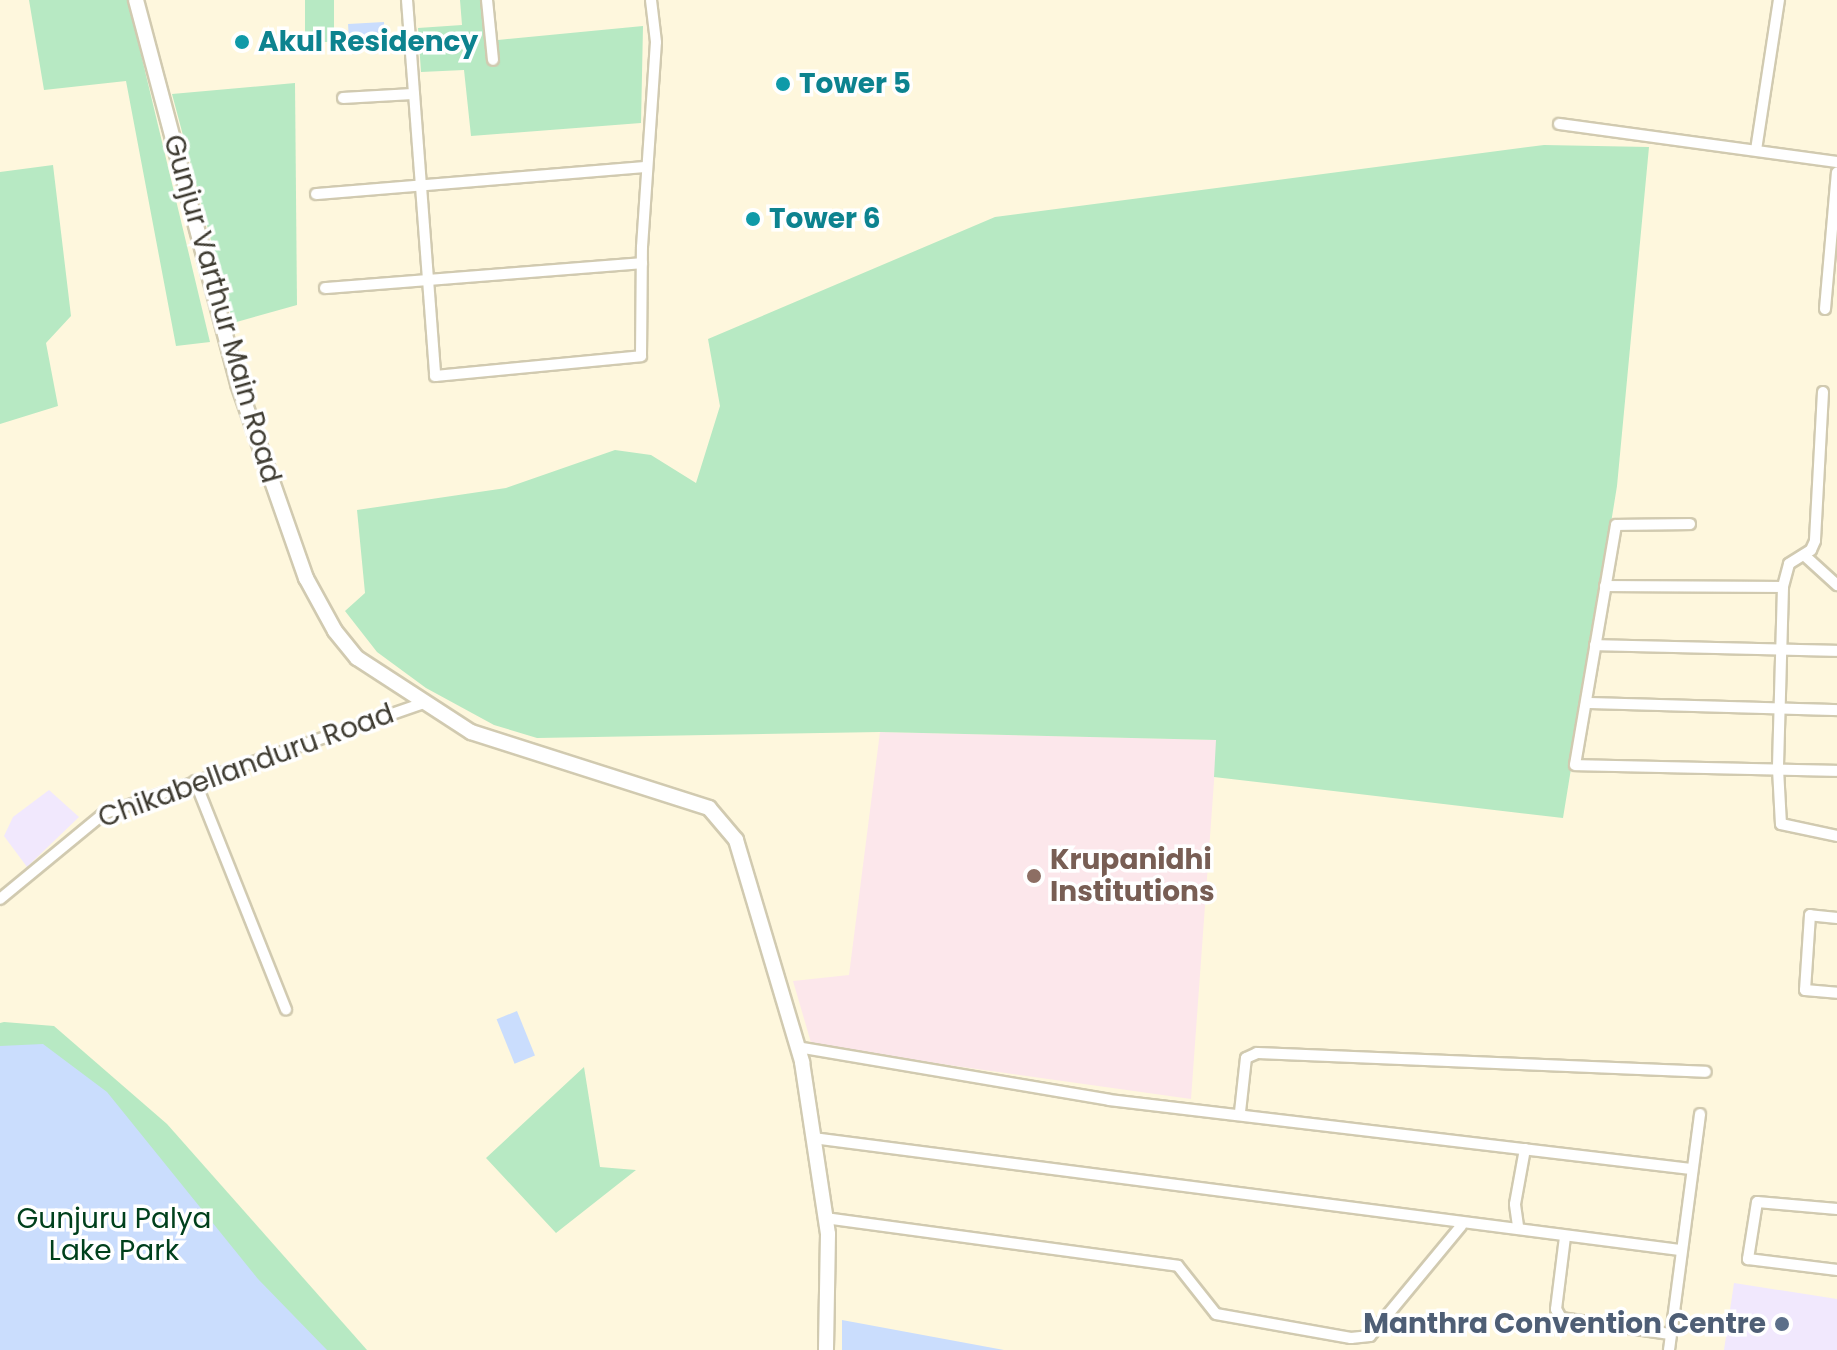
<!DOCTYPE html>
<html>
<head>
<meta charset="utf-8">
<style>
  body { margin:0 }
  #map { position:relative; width:1837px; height:1350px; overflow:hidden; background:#fef7dd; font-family:Poppins,sans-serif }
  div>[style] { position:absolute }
  .commercial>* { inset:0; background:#f1e8fd }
  .education>* { inset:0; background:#fce7eb }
  .green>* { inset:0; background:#b7e9c3; transform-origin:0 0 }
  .water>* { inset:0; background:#caddfd; transform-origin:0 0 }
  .roads { filter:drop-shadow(2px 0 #d1cab0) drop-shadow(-2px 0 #d1cab0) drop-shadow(0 2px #d1cab0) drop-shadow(0 -2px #d1cab0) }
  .street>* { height:10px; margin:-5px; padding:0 5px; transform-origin:5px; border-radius:5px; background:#fff }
  .secondary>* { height:14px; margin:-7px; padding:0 7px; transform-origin:7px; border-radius:7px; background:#fff }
  .dots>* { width:22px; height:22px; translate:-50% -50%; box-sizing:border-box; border:4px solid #fff; border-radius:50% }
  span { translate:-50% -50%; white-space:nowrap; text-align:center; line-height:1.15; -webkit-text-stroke:7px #fff; paint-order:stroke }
  .culture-label { font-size:28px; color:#0d838f; font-weight:700 }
  .left { translate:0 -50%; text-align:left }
  .street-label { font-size:28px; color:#3f3c32 }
  .education-label { font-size:28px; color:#785e54; font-weight:700 }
  .park-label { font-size:28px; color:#00401c }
  .service-label { font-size:28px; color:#4e5e75; font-weight:700 }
  .right { translate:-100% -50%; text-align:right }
</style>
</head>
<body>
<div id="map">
  <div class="commercial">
    <i style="clip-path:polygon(49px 790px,79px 817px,27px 867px,4px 836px,13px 817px)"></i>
    <i style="clip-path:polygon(1734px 1283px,1837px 1299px,1837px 1350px,1724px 1350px)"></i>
  </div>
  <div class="education">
    <i style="clip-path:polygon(880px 732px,1217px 740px,1191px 1099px,812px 1046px,793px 981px,849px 975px)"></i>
  </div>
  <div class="green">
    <i style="clip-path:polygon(29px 0,128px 0,210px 342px,176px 346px,126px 81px,44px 90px)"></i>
    <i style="left:305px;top:0;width:29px;height:42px"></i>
    <i style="clip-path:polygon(460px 0,494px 0,498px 40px,643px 26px,641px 123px,471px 136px,464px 70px,421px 72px,418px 28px,462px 25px)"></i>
    <i style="clip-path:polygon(295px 83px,297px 305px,233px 323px,172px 94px)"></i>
    <i style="clip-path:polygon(1544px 145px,1649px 147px,1617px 486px,1563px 818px,1214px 777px,1216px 740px,880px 732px,537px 738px,494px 725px,426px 688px,377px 652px,345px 611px,365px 593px,357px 510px,506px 488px,615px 450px,651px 455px,696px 483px,720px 406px,708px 339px,995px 217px)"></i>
    <i style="clip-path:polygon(53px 165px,71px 316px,46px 343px,58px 406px,0 424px,0 172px)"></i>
    <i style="clip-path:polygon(4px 1022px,54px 1026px,167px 1124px,367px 1350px,0 1350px,0 1023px)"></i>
    <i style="clip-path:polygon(584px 1067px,600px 1167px,636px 1170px,556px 1233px,486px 1158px)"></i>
  </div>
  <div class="water">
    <i style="left:384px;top:22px;width:20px;height:36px;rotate:87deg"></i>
    <i style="left:517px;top:1011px;width:48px;height:22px;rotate:68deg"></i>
    <i style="clip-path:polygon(43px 1044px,107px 1092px,258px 1279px,327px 1350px,0 1350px,0 1046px)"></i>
    <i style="clip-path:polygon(842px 1320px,1004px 1350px,842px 1350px)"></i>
  </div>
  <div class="roads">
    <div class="street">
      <i style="left:407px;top:0;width:377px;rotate:85.7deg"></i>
      <i style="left:435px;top:376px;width:207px;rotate:-5.5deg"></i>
      <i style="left:641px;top:356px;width:109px;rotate:-89.5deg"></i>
      <i style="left:642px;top:247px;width:205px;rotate:-86.1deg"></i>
      <i style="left:656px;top:42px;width:42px;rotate:-96.8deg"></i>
      <i style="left:487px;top:0;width:60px;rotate:84.3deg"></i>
      <i style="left:343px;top:98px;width:69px;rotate:-3.3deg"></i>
      <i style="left:1559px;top:124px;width:281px;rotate:7.8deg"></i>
      <i style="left:1756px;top:150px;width:152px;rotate:-81.3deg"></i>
      <i style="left:316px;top:194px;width:331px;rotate:-4.7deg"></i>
      <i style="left:325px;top:288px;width:318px;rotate:-4.5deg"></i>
      <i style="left:1825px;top:309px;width:137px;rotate:-85deg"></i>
      <i style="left:1823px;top:392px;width:149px;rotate:93.1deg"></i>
      <i style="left:1815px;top:541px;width:10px;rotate:114deg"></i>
      <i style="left:1811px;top:550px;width:26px;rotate:148deg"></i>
      <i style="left:1789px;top:564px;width:24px;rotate:105deg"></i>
      <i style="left:1783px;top:587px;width:182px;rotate:91.6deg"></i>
      <i style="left:1778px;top:769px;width:55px;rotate:86.9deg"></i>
      <i style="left:1781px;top:824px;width:57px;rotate:12.1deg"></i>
      <i style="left:1690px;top:524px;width:74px;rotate:179.2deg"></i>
      <i style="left:1616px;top:525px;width:243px;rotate:99.7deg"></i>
      <i style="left:1575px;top:765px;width:262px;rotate:1.3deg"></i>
      <i style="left:1804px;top:555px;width:45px;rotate:42.3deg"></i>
      <i style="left:1605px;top:586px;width:178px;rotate:0.3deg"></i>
      <i style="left:1595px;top:645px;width:242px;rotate:1.4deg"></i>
      <i style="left:1586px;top:703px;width:251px;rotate:1.6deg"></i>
      <i style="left:195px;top:781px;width:246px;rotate:68.3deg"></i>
      <i style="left:0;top:899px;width:134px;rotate:-39.5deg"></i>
      <i style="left:103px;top:814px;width:339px;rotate:-19.1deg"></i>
      <i style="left:1837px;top:918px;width:27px;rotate:-174deg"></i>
      <i style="left:1810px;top:915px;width:75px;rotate:93.8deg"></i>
      <i style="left:1805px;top:990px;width:32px;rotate:5deg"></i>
      <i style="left:797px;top:1047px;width:316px;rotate:9.6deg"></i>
      <i style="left:1109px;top:1100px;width:586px;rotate:6.76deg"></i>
      <i style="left:1240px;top:1112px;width:54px;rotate:-83.7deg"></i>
      <i style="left:1246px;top:1058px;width:12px;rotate:-24deg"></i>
      <i style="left:1257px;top:1053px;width:449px;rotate:2.4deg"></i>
      <i style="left:813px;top:1138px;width:874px;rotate:7.36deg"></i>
      <i style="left:1837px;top:1209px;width:80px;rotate:-175deg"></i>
      <i style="left:1757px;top:1202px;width:58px;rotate:99deg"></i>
      <i style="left:1748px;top:1259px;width:90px;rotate:7deg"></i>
      <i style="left:825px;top:1218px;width:356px;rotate:7.7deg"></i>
      <i style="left:1178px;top:1266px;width:61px;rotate:51.6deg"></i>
      <i style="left:1216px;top:1314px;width:137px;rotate:10.1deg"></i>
      <i style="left:1351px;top:1338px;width:19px;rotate:-6deg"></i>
      <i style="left:1370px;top:1336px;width:143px;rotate:-50.4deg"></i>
      <i style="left:1518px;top:1226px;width:22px;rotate:-98deg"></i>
      <i style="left:1515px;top:1204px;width:56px;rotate:-79.7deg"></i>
      <i style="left:1565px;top:1237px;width:73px;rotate:97.1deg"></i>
      <i style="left:1556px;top:1309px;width:10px;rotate:61deg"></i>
      <i style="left:1561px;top:1318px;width:110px;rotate:8.4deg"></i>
      <i style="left:1669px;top:1350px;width:238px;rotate:-82.5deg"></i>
    </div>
    <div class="secondary">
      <i style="left:136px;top:0;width:397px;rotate:75.1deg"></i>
      <i style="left:238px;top:384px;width:206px;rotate:70.7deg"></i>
      <i style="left:306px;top:578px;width:60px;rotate:61.3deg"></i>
      <i style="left:335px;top:631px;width:35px;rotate:51deg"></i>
      <i style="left:357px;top:658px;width:136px;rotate:33deg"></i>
      <i style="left:471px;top:732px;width:250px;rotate:17.7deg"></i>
      <i style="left:709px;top:808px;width:42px;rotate:49.8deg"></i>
      <i style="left:736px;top:840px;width:232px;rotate:73.4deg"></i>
      <i style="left:802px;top:1062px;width:174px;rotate:81.4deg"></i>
      <i style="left:828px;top:1234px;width:116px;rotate:91deg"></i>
    </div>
  </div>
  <div class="dots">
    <i style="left:242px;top:42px;background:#0f9aa8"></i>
    <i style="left:783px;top:84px;background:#0f9aa8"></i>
    <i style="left:753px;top:219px;background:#0f9aa8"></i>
    <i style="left:1034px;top:876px;background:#8d6e63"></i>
    <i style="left:1782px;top:1324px;background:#5c6f8a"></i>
  </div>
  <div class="culture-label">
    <span class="left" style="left:258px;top:42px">Akul Residency</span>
    <span class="left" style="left:799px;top:84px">Tower 5</span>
    <span class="left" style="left:769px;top:219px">Tower 6</span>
  </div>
  <div class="street-label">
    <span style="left:222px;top:309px;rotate:74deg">Gunjur Varthur Main Road</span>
    <span style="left:246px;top:766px;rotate:-20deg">Chikabellanduru Road</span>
  </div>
  <div class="education-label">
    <span class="left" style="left:1050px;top:876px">Krupanidhi<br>Institutions</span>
  </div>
  <div class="park-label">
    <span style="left:114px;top:1235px">Gunjuru Palya<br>Lake Park</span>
  </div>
  <div class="service-label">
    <span class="right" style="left:1766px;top:1324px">Manthra Convention Centre</span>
  </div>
</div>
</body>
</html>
